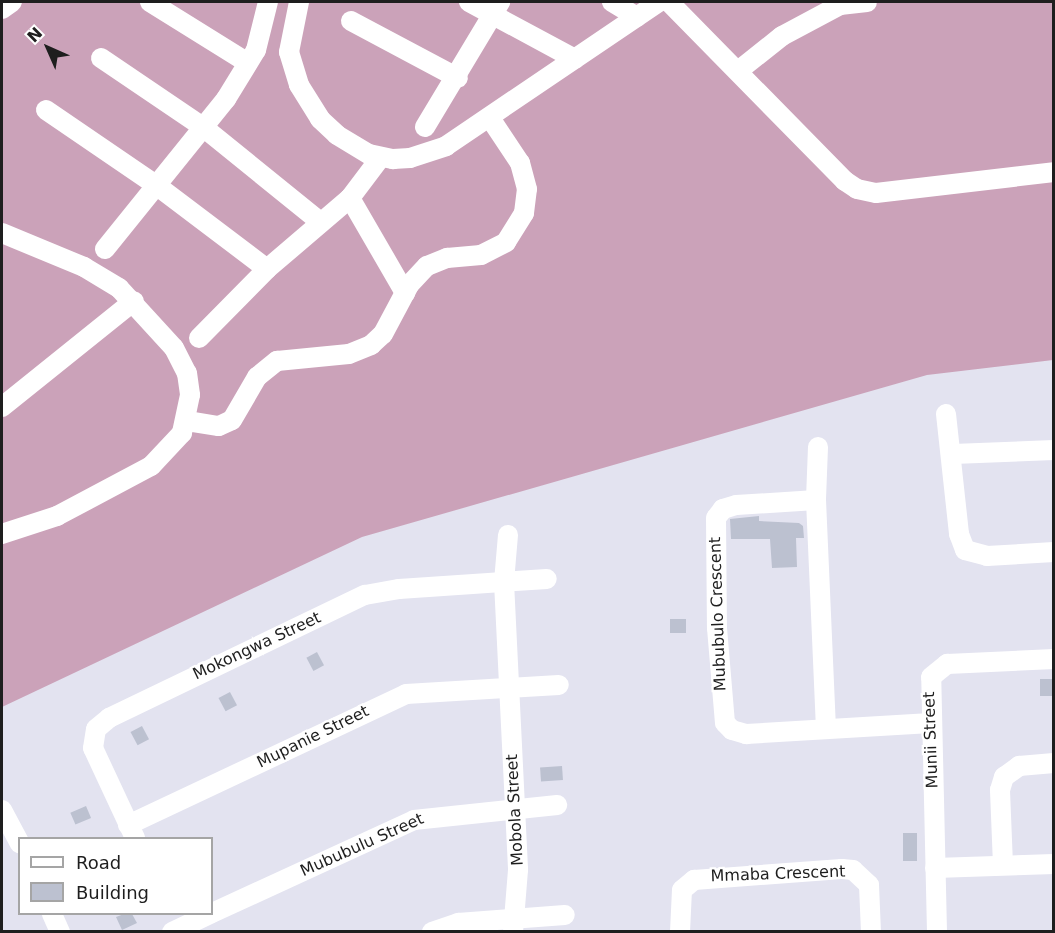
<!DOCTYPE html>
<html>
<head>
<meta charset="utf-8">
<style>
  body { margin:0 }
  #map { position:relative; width:1055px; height:933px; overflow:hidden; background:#e3e3f0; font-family:"DejaVu Sans",sans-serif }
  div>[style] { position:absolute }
  .cemetery>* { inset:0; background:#cba2b9 }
  .building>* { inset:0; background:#bcc1d0; transform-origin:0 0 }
  .minor>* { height:20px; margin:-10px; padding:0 10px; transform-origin:10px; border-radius:10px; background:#fff }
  span { translate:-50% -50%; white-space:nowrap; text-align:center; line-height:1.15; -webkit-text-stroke:4.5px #fff; paint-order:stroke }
  .street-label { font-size:16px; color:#1e1e1e }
  .frame { position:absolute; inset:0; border:3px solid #1e1e1e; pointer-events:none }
  .legend { position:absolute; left:18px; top:837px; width:195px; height:78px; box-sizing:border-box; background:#fff; border:2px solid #a5a5a5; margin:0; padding:8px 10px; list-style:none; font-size:18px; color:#1e1e1e }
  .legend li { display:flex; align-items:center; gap:12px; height:30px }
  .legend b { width:30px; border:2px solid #a5a5a5 }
  .north { position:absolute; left:18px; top:18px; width:60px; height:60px; -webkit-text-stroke:4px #fff; paint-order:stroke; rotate:315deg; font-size:16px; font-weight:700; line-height:24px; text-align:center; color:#1e1e1e }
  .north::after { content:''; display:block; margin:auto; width:21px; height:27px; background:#1e1e1e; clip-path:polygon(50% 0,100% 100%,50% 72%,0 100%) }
</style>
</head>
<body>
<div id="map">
  <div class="cemetery">
    <i style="clip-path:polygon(2px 2px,1053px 2px,1053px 360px,927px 375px,362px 537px,2px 707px)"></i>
  </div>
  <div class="building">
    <i style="clip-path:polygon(759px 516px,759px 521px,799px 523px,803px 526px,804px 538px,796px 538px,797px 567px,772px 568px,770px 539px,731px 539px,730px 519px)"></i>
    <i style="left:670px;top:619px;width:16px;height:14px"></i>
    <i style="left:317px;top:652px;width:15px;height:12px;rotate:62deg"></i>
    <i style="left:1040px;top:679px;width:13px;height:17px"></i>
    <i style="left:230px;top:692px;width:15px;height:13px;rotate:62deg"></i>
    <i style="left:142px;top:726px;width:15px;height:13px;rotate:62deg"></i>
    <i style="left:562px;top:766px;width:14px;height:22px;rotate:86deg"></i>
    <i style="left:86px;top:806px;width:13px;height:17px;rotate:67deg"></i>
    <i style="left:917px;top:833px;width:28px;height:14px;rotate:90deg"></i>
    <i style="clip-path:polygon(124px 914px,132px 914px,137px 923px,122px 930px,116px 917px)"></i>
  </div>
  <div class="minor">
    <i style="left:150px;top:2px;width:115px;rotate:31.9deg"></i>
    <i style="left:299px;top:2px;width:51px;rotate:101.3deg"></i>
    <i style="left:289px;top:52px;width:34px;rotate:73deg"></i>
    <i style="left:299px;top:85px;width:40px;rotate:58deg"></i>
    <i style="left:320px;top:119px;width:23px;rotate:43deg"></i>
    <i style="left:337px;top:135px;width:37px;rotate:31deg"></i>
    <i style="left:369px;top:154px;width:25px;rotate:12deg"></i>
    <i style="left:393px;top:159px;width:17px;rotate:-3deg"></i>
    <i style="left:410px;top:158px;width:38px;rotate:-18deg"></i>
    <i style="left:446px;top:146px;width:257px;rotate:-34.1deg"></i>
    <i style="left:469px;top:2px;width:120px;rotate:28.3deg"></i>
    <i style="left:612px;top:2px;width:29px;rotate:31deg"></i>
    <i style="left:669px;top:2px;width:251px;rotate:45.5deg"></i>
    <i style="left:845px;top:181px;width:14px;rotate:34deg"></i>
    <i style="left:857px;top:189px;width:19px;rotate:12deg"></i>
    <i style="left:876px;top:193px;width:179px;rotate:-6.7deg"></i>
    <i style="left:2px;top:9px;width:12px;rotate:-35deg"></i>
    <i style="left:351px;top:21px;width:121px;rotate:28deg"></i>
    <i style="left:101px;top:58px;width:123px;rotate:34.1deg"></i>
    <i style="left:203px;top:127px;width:149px;rotate:39deg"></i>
    <i style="left:738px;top:71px;width:56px;rotate:-38.5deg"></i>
    <i style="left:782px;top:36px;width:66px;rotate:-28.1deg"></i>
    <i style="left:840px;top:5px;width:27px;rotate:-6deg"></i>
    <i style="left:46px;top:110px;width:133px;rotate:34.3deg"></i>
    <i style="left:156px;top:185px;width:139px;rotate:37.1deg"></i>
    <i style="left:425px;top:127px;width:146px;rotate:-59deg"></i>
    <i style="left:350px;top:198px;width:110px;rotate:59.9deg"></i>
    <i style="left:2px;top:233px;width:89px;rotate:22.5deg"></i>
    <i style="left:84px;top:267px;width:41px;rotate:31deg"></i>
    <i style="left:119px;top:288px;width:81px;rotate:47.5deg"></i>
    <i style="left:174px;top:348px;width:28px;rotate:63deg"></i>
    <i style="left:187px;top:373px;width:22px;rotate:82deg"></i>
    <i style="left:190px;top:395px;width:39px;rotate:102deg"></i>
    <i style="left:182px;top:433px;width:45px;rotate:133.2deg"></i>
    <i style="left:151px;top:466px;width:106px;rotate:152deg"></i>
    <i style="left:57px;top:516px;width:58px;rotate:161.9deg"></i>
    <i style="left:105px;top:249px;width:193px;rotate:-51.1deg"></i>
    <i style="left:226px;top:99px;width:57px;rotate:-58.5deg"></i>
    <i style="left:256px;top:50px;width:49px;rotate:-76deg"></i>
    <i style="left:199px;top:338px;width:97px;rotate:-45.4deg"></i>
    <i style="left:267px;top:269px;width:109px;rotate:-40.5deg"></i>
    <i style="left:350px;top:198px;width:51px;rotate:-52.9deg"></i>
    <i style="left:2px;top:407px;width:169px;rotate:-38.8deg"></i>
    <i style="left:946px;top:414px;width:121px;rotate:83.8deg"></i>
    <i style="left:959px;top:534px;width:17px;rotate:69deg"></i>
    <i style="left:965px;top:550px;width:23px;rotate:15deg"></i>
    <i style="left:987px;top:556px;width:67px;rotate:-3.4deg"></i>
    <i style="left:187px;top:421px;width:32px;rotate:9deg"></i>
    <i style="left:219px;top:426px;width:14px;rotate:-25deg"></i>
    <i style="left:232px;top:420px;width:50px;rotate:-59.8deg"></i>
    <i style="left:257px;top:377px;width:26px;rotate:-39deg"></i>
    <i style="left:277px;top:361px;width:72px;rotate:-5.6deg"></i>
    <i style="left:349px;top:354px;width:24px;rotate:-22deg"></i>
    <i style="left:371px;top:345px;width:16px;rotate:-43deg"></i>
    <i style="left:383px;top:334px;width:55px;rotate:-62deg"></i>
    <i style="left:409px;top:285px;width:26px;rotate:-47deg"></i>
    <i style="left:427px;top:266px;width:22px;rotate:-22deg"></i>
    <i style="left:447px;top:258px;width:34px;rotate:-5deg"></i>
    <i style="left:481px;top:255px;width:28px;rotate:-27deg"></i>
    <i style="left:506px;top:242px;width:34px;rotate:-58deg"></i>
    <i style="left:524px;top:213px;width:24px;rotate:-83deg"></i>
    <i style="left:527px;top:189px;width:27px;rotate:-105deg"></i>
    <i style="left:520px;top:163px;width:54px;rotate:-123.7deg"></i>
    <i style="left:818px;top:447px;width:53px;rotate:92.2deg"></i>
    <i style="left:816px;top:500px;width:229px;rotate:87.5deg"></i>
    <i style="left:953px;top:454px;width:101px;rotate:-2.3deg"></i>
    <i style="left:816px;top:500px;width:80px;rotate:176.4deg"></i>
    <i style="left:736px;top:505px;width:14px;rotate:163deg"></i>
    <i style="left:723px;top:509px;width:11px;rotate:128deg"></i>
    <i style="left:716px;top:518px;width:110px;rotate:89.5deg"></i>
    <i style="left:717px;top:628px;width:95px;rotate:85.2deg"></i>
    <i style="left:725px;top:723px;width:10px;rotate:45deg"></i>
    <i style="left:732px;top:730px;width:15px;rotate:16deg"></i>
    <i style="left:746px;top:734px;width:185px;rotate:-3.4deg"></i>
    <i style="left:508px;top:535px;width:47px;rotate:94.9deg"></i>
    <i style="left:504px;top:582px;width:288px;rotate:87.2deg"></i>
    <i style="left:518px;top:870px;width:62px;rotate:94.6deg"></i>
    <i style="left:2px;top:810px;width:38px;rotate:62deg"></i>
    <i style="left:128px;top:825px;width:307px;rotate:-25.2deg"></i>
    <i style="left:406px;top:694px;width:153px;rotate:-3.4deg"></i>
    <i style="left:135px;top:838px;width:99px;rotate:-115deg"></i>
    <i style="left:93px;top:748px;width:19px;rotate:-81deg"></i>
    <i style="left:96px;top:729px;width:17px;rotate:-40deg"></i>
    <i style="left:109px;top:718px;width:284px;rotate:-25.7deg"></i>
    <i style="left:365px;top:595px;width:35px;rotate:-10deg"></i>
    <i style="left:399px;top:589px;width:148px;rotate:-3.9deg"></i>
    <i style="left:1003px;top:865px;width:75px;rotate:-92.3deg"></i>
    <i style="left:1000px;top:790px;width:14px;rotate:-73deg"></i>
    <i style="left:1004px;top:777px;width:19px;rotate:-36deg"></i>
    <i style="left:1019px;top:766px;width:35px;rotate:-5deg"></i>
    <i style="left:935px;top:868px;width:119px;rotate:-1.9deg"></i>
    <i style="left:212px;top:913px;width:222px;rotate:-24.7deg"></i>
    <i style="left:414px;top:820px;width:144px;rotate:-6deg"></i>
    <i style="left:52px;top:914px;width:20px;rotate:66deg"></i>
    <i style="left:172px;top:932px;width:42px;rotate:-25.3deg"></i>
    <i style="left:432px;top:932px;width:28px;rotate:-19deg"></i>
    <i style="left:458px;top:923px;width:107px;rotate:-4.3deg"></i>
    <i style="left:680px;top:932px;width:42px;rotate:-87.3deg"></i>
    <i style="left:682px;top:890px;width:16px;rotate:-40deg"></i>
    <i style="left:694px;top:880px;width:148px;rotate:-4.3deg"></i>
    <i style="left:842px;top:869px;width:11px;rotate:5deg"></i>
    <i style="left:853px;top:870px;width:22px;rotate:43deg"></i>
    <i style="left:869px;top:885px;width:47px;rotate:87.6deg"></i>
    <i style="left:937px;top:932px;width:255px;rotate:-91.3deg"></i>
    <i style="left:931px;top:677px;width:21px;rotate:-39deg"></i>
    <i style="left:947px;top:664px;width:107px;rotate:-2.7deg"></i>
  </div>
  <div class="street-label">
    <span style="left:718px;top:614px;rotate:-92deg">Mububulo Crescent</span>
    <span style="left:257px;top:646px;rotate:-25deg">Mokongwa Street</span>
    <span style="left:313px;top:737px;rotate:-26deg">Mupanie Street</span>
    <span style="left:931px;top:740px;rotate:-92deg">Munii Street</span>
    <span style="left:515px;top:810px;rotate:-93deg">Mobola Street</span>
    <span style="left:362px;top:845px;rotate:-24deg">Mububulu Street</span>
    <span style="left:778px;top:874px;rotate:-2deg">Mmaba Crescent</span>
  </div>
  <div class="frame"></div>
  <ul class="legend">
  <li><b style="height:8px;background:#fff"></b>Road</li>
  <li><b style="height:16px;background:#bcc1d0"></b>Building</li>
  </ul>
  <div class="north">N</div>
</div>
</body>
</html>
